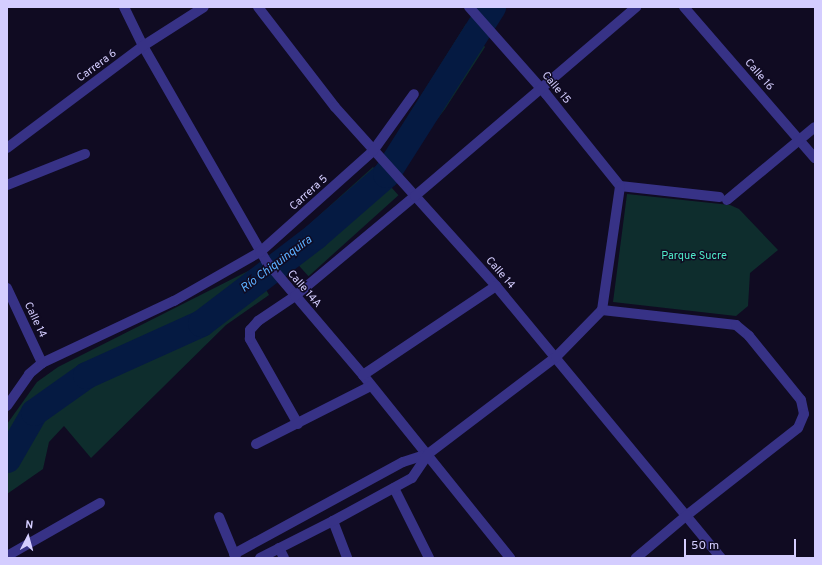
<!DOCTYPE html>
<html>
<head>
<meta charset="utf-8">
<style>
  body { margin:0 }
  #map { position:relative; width:822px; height:565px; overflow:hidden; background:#100b22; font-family:Overpass,sans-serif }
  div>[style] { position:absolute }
  .green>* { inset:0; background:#0e2d2d; transform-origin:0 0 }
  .river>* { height:27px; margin:-13.5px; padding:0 13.5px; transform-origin:13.5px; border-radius:13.5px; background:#051a42 }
  .street>* { height:10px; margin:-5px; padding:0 5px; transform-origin:5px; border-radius:5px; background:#373286 }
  span { translate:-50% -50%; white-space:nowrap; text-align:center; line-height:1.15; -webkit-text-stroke:3px #100b22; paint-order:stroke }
  .street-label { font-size:11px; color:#d4cdff }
  .park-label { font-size:11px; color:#4ee9c7 }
  .water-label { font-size:12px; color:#5bafff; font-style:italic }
  .frame { position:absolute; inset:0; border:8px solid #d4cdff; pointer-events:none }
  .north { position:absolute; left:8px; top:517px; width:40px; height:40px; -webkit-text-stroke:3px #100b22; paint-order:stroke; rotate:6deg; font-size:11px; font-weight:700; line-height:16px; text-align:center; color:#d4cdff }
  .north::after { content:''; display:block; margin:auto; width:14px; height:18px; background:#d4cdff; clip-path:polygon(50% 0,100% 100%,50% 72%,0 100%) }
  .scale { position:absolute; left:684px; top:539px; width:112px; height:18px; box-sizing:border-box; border:2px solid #d4cdff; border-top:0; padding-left:5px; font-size:12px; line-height:14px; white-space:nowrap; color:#d4cdff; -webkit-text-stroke:3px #100b22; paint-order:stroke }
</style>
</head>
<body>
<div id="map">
  <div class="green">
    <i style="clip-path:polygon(466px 24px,485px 47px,445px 109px,404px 163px,388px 148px)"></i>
    <i style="left:373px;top:167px;width:38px;height:121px;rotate:48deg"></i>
    <i style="clip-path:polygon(627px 194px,730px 205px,739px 209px,778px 250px,750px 273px,748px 306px,736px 316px,613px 302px)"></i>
    <i style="clip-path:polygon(254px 268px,269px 295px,226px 325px,91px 458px,64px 426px,49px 442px,43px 469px,7px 494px,7px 424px,37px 382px,58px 367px)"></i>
  </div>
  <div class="river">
    <i style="left:7px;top:459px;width:54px;rotate:-60.1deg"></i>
    <i style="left:34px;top:412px;width:64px;rotate:-35.4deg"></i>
    <i style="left:86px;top:375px;width:126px;rotate:-24.3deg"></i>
    <i style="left:201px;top:323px;width:143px;rotate:-37.3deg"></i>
    <i style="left:315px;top:236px;width:94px;rotate:-41.1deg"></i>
    <i style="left:386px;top:174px;width:198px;rotate:-57.6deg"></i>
  </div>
  <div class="street">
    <i style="left:124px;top:7px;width:43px;rotate:64deg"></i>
    <i style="left:143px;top:46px;width:248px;rotate:60.2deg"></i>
    <i style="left:266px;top:261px;width:150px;rotate:49.6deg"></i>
    <i style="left:363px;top:375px;width:235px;rotate:51.2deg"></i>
    <i style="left:258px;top:7px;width:126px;rotate:52.4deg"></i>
    <i style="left:335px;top:107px;width:241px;rotate:48deg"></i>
    <i style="left:496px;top:286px;width:353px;rotate:50.4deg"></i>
    <i style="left:469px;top:7px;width:116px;rotate:48.5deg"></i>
    <i style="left:546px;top:94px;width:118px;rotate:51.2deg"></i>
    <i style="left:684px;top:7px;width:200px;rotate:49.1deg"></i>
    <i style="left:7px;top:148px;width:170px;rotate:-36.9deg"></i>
    <i style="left:143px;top:46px;width:72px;rotate:-32.6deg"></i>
    <i style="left:7px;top:185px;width:84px;rotate:-21.7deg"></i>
    <i style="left:620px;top:186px;width:100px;rotate:6.3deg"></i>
    <i style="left:727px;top:200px;width:114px;rotate:-39.7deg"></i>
    <i style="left:7px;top:288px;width:83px;rotate:65deg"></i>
    <i style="left:602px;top:310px;width:135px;rotate:6.4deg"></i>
    <i style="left:736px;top:325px;width:17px;rotate:40deg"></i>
    <i style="left:749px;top:336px;width:82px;rotate:50.9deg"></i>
    <i style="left:801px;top:400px;width:14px;rotate:78deg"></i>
    <i style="left:804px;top:414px;width:15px;rotate:113deg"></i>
    <i style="left:798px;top:428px;width:141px;rotate:141.9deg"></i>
    <i style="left:687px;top:515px;width:67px;rotate:139.9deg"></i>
    <i style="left:363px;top:375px;width:160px;rotate:-33.8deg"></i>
    <i style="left:7px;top:406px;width:39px;rotate:-55deg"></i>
    <i style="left:29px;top:374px;width:17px;rotate:-40deg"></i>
    <i style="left:42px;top:363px;width:146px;rotate:-25.2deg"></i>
    <i style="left:174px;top:301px;width:99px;rotate:-29.7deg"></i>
    <i style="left:260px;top:252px;width:152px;rotate:-41.8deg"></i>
    <i style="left:373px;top:151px;width:70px;rotate:-54.3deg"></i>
    <i style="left:298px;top:424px;width:98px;rotate:-119.5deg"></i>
    <i style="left:250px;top:339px;width:9px;rotate:-90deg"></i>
    <i style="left:250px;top:330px;width:12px;rotate:-48deg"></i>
    <i style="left:258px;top:321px;width:45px;rotate:-34deg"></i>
    <i style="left:295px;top:296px;width:156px;rotate:-39.8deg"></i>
    <i style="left:415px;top:196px;width:291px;rotate:-40.5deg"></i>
    <i style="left:256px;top:444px;width:129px;rotate:-26.8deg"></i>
    <i style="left:394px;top:488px;width:78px;rotate:63.4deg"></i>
    <i style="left:219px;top:517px;width:44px;rotate:67.5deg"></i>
    <i style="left:333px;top:521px;width:40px;rotate:69deg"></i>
    <i style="left:279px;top:548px;width:11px;rotate:63deg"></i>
    <i style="left:234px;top:554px;width:192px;rotate:-28.6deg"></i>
    <i style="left:403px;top:462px;width:26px;rotate:-18deg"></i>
    <i style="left:428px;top:454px;width:161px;rotate:-37.2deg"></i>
    <i style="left:556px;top:357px;width:66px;rotate:-45.6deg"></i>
    <i style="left:602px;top:310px;width:125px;rotate:-81.7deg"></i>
    <i style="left:7px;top:556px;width:107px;rotate:-29.7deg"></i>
    <i style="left:260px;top:558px;width:82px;rotate:-26.9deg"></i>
    <i style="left:333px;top:521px;width:90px;rotate:-28.6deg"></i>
    <i style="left:412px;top:478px;width:29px;rotate:-56deg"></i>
  </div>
  <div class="street-label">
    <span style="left:97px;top:66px;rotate:-37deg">Carrera 6</span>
    <span style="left:759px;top:75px;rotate:49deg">Calle 16</span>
    <span style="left:556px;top:88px;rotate:50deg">Calle 15</span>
    <span style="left:309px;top:193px;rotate:-42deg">Carrera 5</span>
    <span style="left:500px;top:273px;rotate:49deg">Calle 14</span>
    <span style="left:304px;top:289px;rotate:49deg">Calle 14A</span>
    <span style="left:35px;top:320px;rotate:65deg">Calle 14</span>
  </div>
  <div class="park-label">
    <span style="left:694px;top:256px">Parque Sucre</span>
  </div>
  <div class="water-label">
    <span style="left:277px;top:265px;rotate:-37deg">Río Chiquinquira</span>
  </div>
  <div class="frame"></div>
  <div class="north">N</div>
  <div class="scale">50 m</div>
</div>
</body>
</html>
